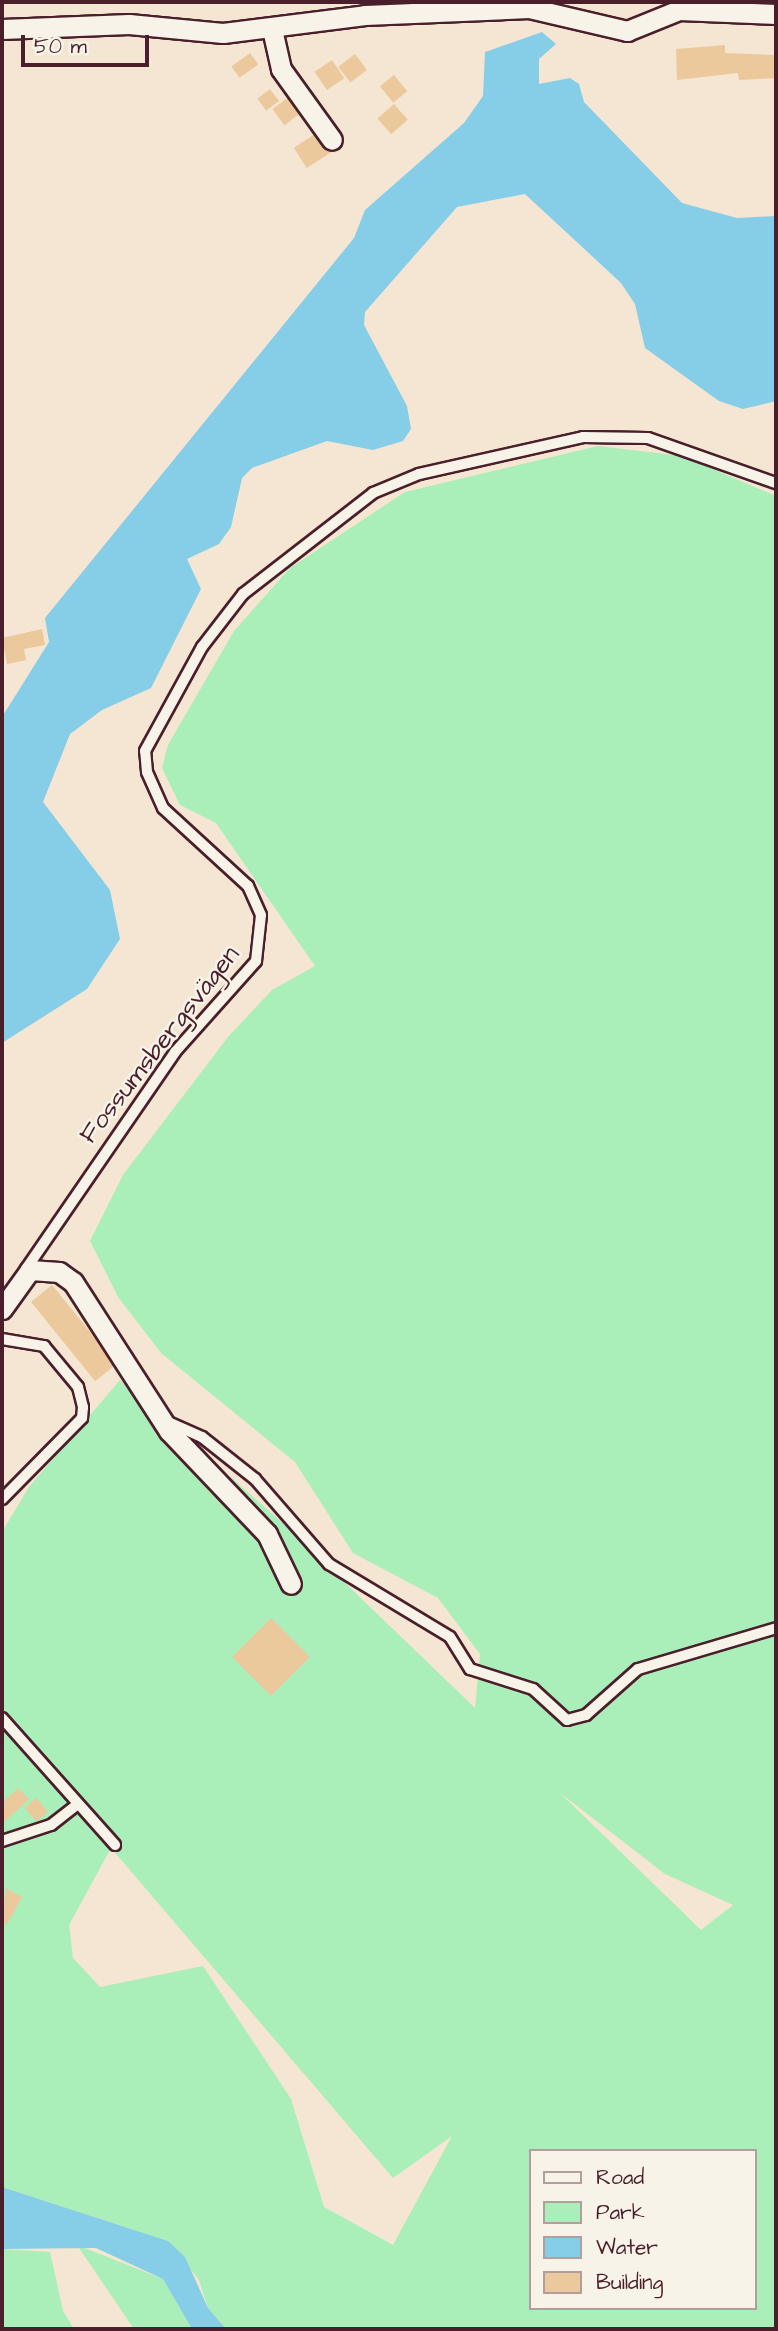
<!DOCTYPE html>
<html>
<head>
<meta charset="utf-8">
<style>
  body { margin:0 }
  #map { position:relative; width:778px; height:2331px; overflow:hidden; background:#f4e6d2; font-family:"Architects Daughter",sans-serif }
  div>[style] { position:absolute }
  .green>* { inset:0; background:#aaeeb9 }
  .water>* { inset:0; background:#86cde7 }
  .building>* { inset:0; background:#ecc99d; transform-origin:0 0 }
  .roads { filter:drop-shadow(2px 0 #4a1f2b) drop-shadow(-2px 0 #4a1f2b) drop-shadow(0 2px #4a1f2b) drop-shadow(0 -2px #4a1f2b) }
  .lane>* { height:10px; margin:-5px; padding:0 5px; transform-origin:5px; border-radius:5px; background:#f7f3e8 }
  .street>* { height:19px; margin:-9.5px; padding:0 9.5px; transform-origin:9.5px; border-radius:9.5px; background:#f7f3e8 }
  span { translate:-50% -50%; white-space:nowrap; text-align:center; line-height:1.15; -webkit-text-stroke:5px #f7f3e8; paint-order:stroke }
  .street-label { font-size:26px; color:#4a1f2b }
  .frame { position:absolute; inset:0; border:4px solid #4a1f2b; pointer-events:none }
  .legend { position:absolute; left:529px; top:2149px; width:228px; height:161px; box-sizing:border-box; background:#f7f3e8; border:2px solid #b29e9c; margin:0; padding:9px 12px; list-style:none; font-size:21px; color:#4a1f2b }
  .legend li { display:flex; align-items:center; gap:14px; height:35px }
  .legend b { width:35px; border:2px solid #b29e9c }
  .scale { position:absolute; left:21px; top:35px; width:128px; height:32px; box-sizing:border-box; border:4px solid #4a1f2b; border-top:0; padding-left:9px; font-size:21px; line-height:24px; white-space:nowrap; color:#4a1f2b; -webkit-text-stroke:5px #f7f3e8; paint-order:stroke }
</style>
</head>
<body>
<div id="map">
  <div class="green">
    <i style="clip-path:polygon(evenodd,598px 446px,682px 456px,776px 496px,776px 2329px,226px 2329px,208px 2308px,199px 2280px,168px 2241px,2px 2187px,2px 1532px,29px 1487px,120px 1380px,286px 1526px,475px 1708px,480px 1654px,438px 1598px,353px 1553px,295px 1462px,161px 1353px,118px 1297px,90px 1241px,123px 1175px,228px 1037px,272px 990px,315px 966px,216px 823px,180px 805px,162px 768px,168px 745px,234px 631px,290px 568px,405px 492px,598px 446px,559px 1792px,665px 1874px,733px 1905px,701px 1930px,559px 1792px,598px 446px,111px 1848px,393px 2178px,452px 2136px,393px 2245px,324px 2207px,291px 2099px,203px 1966px,100px 1987px,73px 1958px,69px 1925px,111px 1848px,598px 446px,531px 2151px,755px 2151px,755px 2308px,531px 2308px,531px 2151px)"></i>
    <i style="clip-path:polygon(77px 2245px,163px 2279px,192px 2329px,134px 2329px)"></i>
    <i style="clip-path:polygon(2px 2249px,50px 2252px,63px 2311px,74px 2329px,2px 2329px)"></i>
  </div>
  <div class="water">
    <i style="clip-path:polygon(542px 32px,556px 44px,539px 59px,539px 84px,570px 78px,579px 84px,584px 102px,682px 203px,737px 218px,776px 216px,776px 401px,743px 409px,719px 401px,645px 348px,635px 304px,621px 283px,525px 194px,457px 207px,365px 312px,364px 325px,407px 406px,411px 429px,403px 441px,373px 450px,327px 441px,252px 468px,242px 478px,231px 527px,219px 544px,187px 559px,201px 589px,151px 688px,102px 710px,70px 734px,43px 802px,110px 890px,120px 939px,87px 989px,2px 1043px,2px 717px,49px 642px,45px 618px,354px 238px,365px 210px,464px 123px,483px 96px,485px 52px)"></i>
    <i style="clip-path:polygon(2px 2187px,168px 2241px,185px 2257px,208px 2308px,226px 2329px,192px 2329px,163px 2279px,96px 2248px,2px 2249px)"></i>
  </div>
  <div class="building">
    <i style="clip-path:polygon(725px 45px,725px 53px,776px 55px,776px 78px,739px 80px,738px 73px,677px 80px,676px 49px)"></i>
    <i style="left:250px;top:53px;width:14px;height:23px;rotate:54deg"></i>
    <i style="left:355px;top:54px;width:20px;height:21px;rotate:53deg"></i>
    <i style="left:332px;top:60px;width:22px;height:21px;rotate:56deg"></i>
    <i style="left:394px;top:75px;width:21px;height:18px;rotate:51deg"></i>
    <i style="left:270px;top:89px;width:15px;height:16px;rotate:53deg"></i>
    <i style="left:290px;top:96px;width:20px;height:22px;rotate:53deg"></i>
    <i style="left:394px;top:104px;width:21px;height:22px;rotate:49deg"></i>
    <i style="left:318px;top:132px;width:24px;height:29px;rotate:57deg"></i>
    <i style="clip-path:polygon(42px 629px,45px 645px,24px 649px,26px 660px,7px 664px,2px 638px)"></i>
    <i style="left:52px;top:1285px;width:102px;height:27px;rotate:51deg"></i>
    <i style="left:271px;top:1618px;width:55px;height:55px;rotate:45deg"></i>
    <i style="clip-path:polygon(18px 1788px,29px 1799px,3px 1823px,2px 1803px)"></i>
    <i style="left:36px;top:1798px;width:18px;height:15px;rotate:49deg"></i>
    <i style="clip-path:polygon(6px 1888px,22px 1897px,7px 1924px,2px 1921px)"></i>
  </div>
  <div class="roads">
    <div class="lane">
      <i style="left:26px;top:1269px;width:263px;rotate:-55.5deg"></i>
      <i style="left:175px;top:1052px;width:122px;rotate:-48.3deg"></i>
      <i style="left:256px;top:961px;width:46px;rotate:-83.8deg"></i>
      <i style="left:261px;top:915px;width:32px;rotate:-114deg"></i>
      <i style="left:248px;top:886px;width:115px;rotate:-137.5deg"></i>
      <i style="left:163px;top:808px;width:39px;rotate:-114deg"></i>
      <i style="left:147px;top:772px;width:21px;rotate:-95deg"></i>
      <i style="left:145px;top:751px;width:119px;rotate:-61.3deg"></i>
      <i style="left:202px;top:647px;width:67px;rotate:-52.3deg"></i>
      <i style="left:243px;top:594px;width:165px;rotate:-37.8deg"></i>
      <i style="left:373px;top:493px;width:50px;rotate:-22.4deg"></i>
      <i style="left:419px;top:474px;width:168px;rotate:-12.7deg"></i>
      <i style="left:583px;top:437px;width:65px;rotate:0.9deg"></i>
      <i style="left:648px;top:438px;width:136px;rotate:19.4deg"></i>
      <i style="left:2px;top:1339px;width:43px;rotate:9.5deg"></i>
      <i style="left:44px;top:1346px;width:53px;rotate:50.3deg"></i>
      <i style="left:78px;top:1387px;width:21px;rotate:76deg"></i>
      <i style="left:83px;top:1407px;width:11px;rotate:95deg"></i>
      <i style="left:82px;top:1418px;width:114px;rotate:134.6deg"></i>
      <i style="left:166px;top:1421px;width:39px;rotate:24deg"></i>
      <i style="left:202px;top:1437px;width:68px;rotate:38.4deg"></i>
      <i style="left:255px;top:1479px;width:113px;rotate:49deg"></i>
      <i style="left:329px;top:1564px;width:141px;rotate:31.1deg"></i>
      <i style="left:450px;top:1637px;width:38px;rotate:58deg"></i>
      <i style="left:470px;top:1669px;width:66px;rotate:17.6deg"></i>
      <i style="left:533px;top:1689px;width:46px;rotate:42.4deg"></i>
      <i style="left:567px;top:1720px;width:20px;rotate:-15deg"></i>
      <i style="left:586px;top:1715px;width:69px;rotate:-41.5deg"></i>
      <i style="left:638px;top:1669px;width:144px;rotate:-16.5deg"></i>
      <i style="left:2px;top:1718px;width:170px;rotate:48.3deg"></i>
      <i style="left:2px;top:1841px;width:52px;rotate:-18.1deg"></i>
      <i style="left:51px;top:1825px;width:34px;rotate:-38deg"></i>
    </div>
    <div class="street">
      <i style="left:2px;top:29px;width:127px;rotate:-2.3deg"></i>
      <i style="left:129px;top:24px;width:94px;rotate:5.5deg"></i>
      <i style="left:223px;top:33px;width:143px;rotate:-7.2deg"></i>
      <i style="left:365px;top:15px;width:164px;rotate:-2.4deg"></i>
      <i style="left:529px;top:8px;width:101px;rotate:13.2deg"></i>
      <i style="left:627px;top:31px;width:56px;rotate:-22deg"></i>
      <i style="left:679px;top:10px;width:97px;rotate:2.4deg"></i>
      <i style="left:272px;top:29px;width:41px;rotate:77.3deg"></i>
      <i style="left:281px;top:69px;width:87px;rotate:54.3deg"></i>
      <i style="left:2px;top:1309px;width:48px;rotate:-54.3deg"></i>
      <i style="left:30px;top:1270px;width:29px;rotate:4deg"></i>
      <i style="left:59px;top:1272px;width:17px;rotate:36deg"></i>
      <i style="left:73px;top:1282px;width:177px;rotate:57.2deg"></i>
      <i style="left:169px;top:1431px;width:142px;rotate:46.4deg"></i>
      <i style="left:267px;top:1534px;width:55px;rotate:64.4deg"></i>
    </div>
  </div>
  <div class="street-label">
    <span style="left:160px;top:1045px;rotate:-52deg">Fossumsbergsvägen</span>
  </div>
  <div class="frame"></div>
  <ul class="legend">
  <li><b style="height:9px;background:#f7f3e8"></b>Road</li>
  <li><b style="height:19px;background:#aaeeb9"></b>Park</li>
  <li><b style="height:19px;background:#86cde7"></b>Water</li>
  <li><b style="height:19px;background:#ecc99d"></b>Building</li>
  </ul>
  <div class="scale">50 m</div>
</div>
</body>
</html>
